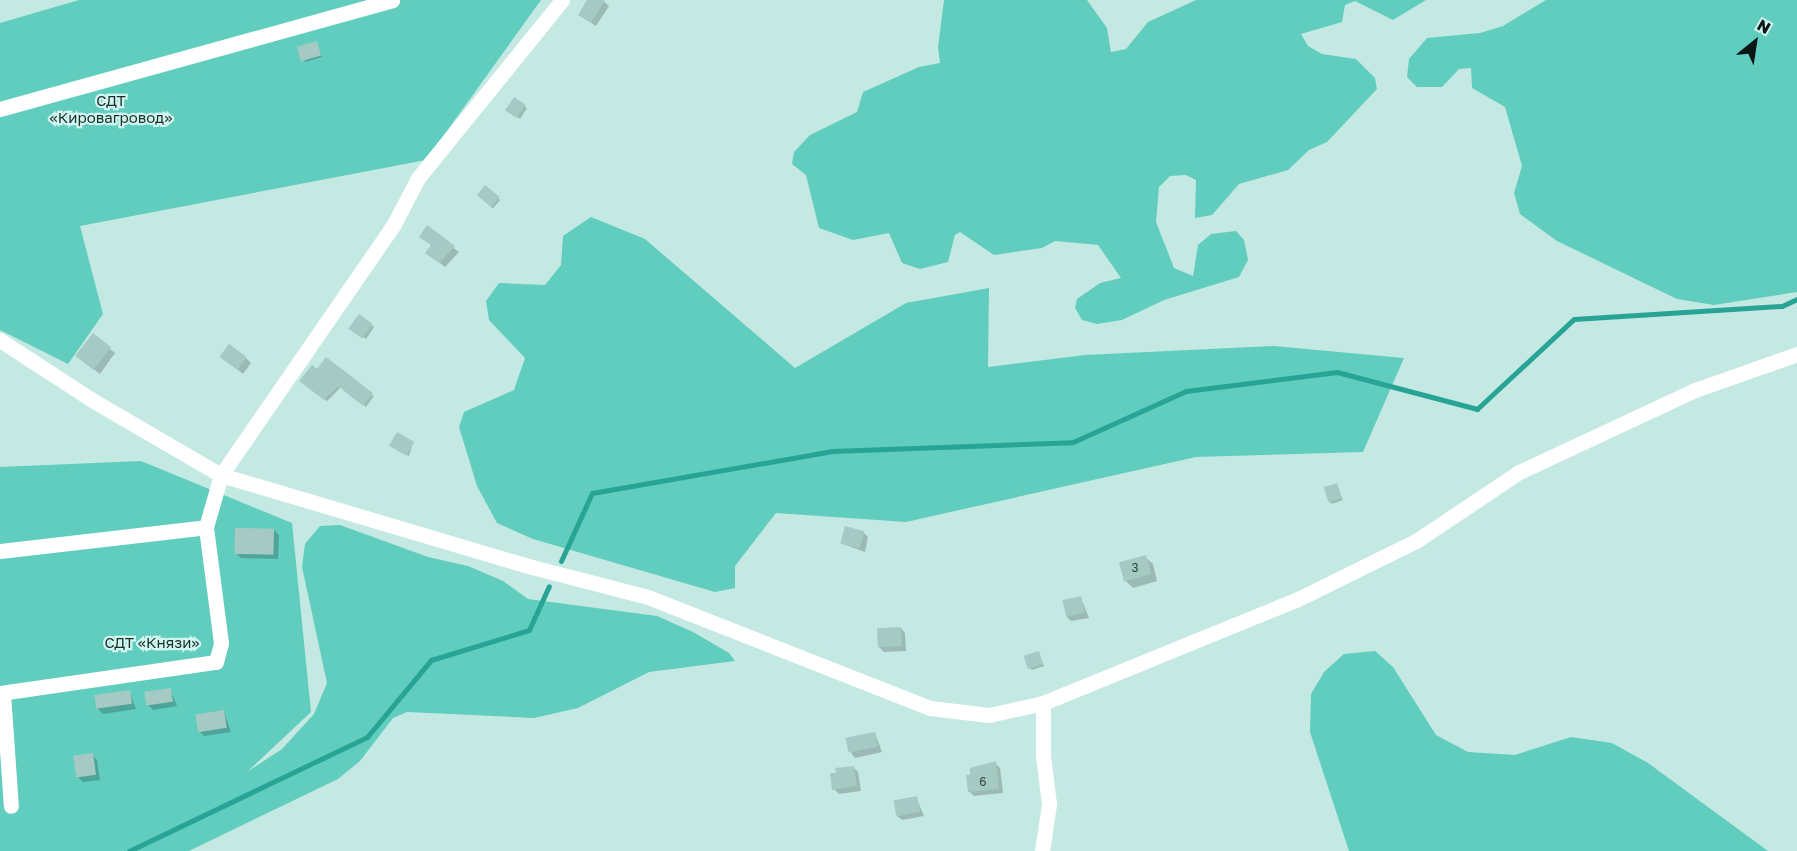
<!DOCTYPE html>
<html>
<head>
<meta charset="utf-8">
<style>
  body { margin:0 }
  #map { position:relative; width:1797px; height:851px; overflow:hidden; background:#c4e9e3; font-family:"Golos Text",sans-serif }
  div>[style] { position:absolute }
  .green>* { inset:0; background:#61cdbf }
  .shadow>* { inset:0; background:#0003; transform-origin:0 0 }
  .stream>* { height:5px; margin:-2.5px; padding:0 2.5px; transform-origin:2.5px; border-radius:2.5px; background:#28a496 }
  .building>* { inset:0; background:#a5c9c3; transform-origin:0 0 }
  .minor>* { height:15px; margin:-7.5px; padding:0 7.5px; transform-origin:7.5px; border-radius:7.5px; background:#fff }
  span { translate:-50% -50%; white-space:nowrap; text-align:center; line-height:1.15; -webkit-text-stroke:4.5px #d1f6f0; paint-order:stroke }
  .number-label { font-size:12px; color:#314440 }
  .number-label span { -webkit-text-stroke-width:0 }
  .park-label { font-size:15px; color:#1b302d }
  .north { position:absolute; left:1725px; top:12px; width:60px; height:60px; -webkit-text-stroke:4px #d1f6f0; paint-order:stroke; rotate:30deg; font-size:16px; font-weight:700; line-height:24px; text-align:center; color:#0a1715 }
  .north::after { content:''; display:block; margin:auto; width:21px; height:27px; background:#0a1715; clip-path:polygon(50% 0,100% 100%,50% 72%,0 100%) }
</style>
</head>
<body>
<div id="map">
  <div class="green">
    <i style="clip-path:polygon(79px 0,541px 0,426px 160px,80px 226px,103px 314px,68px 364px,0 330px,0 23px)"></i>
    <i style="clip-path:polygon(944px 0,1087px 0,1107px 28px,1111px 52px,1126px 49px,1148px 22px,1196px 0,1426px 0,1393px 20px,1355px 1px,1345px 5px,1342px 22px,1301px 34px,1308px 46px,1322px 54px,1356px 59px,1375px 78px,1377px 89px,1327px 142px,1309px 150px,1288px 170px,1239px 184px,1212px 215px,1195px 218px,1196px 180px,1186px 175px,1170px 176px,1159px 187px,1156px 222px,1174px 268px,1193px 276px,1198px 245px,1211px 234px,1236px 231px,1244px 240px,1248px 260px,1239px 277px,1164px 300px,1122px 320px,1097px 324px,1082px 320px,1075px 308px,1077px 299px,1100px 283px,1121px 278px,1098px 245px,1055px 241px,1042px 248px,994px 255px,960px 232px,955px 235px,948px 262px,920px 269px,902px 263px,889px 233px,853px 240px,819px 228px,806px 175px,792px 164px,794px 152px,810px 135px,857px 112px,863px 92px,919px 67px,940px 63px,938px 47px)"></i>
    <i style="clip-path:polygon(1546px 0,1797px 0,1797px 292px,1714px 305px,1677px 299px,1557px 241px,1520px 214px,1514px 193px,1522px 166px,1505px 107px,1472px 88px,1471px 68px,1459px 69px,1442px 87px,1417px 87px,1407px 77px,1409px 59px,1427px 38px,1480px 33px,1503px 26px)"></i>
    <i style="clip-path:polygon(591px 217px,645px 239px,795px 368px,906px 303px,989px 288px,988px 367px,1085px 355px,1274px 346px,1404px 358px,1363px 452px,1196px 457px,906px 522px,776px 513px,735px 566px,735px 588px,715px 592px,533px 539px,497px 523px,477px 486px,459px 427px,464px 412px,514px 390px,525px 358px,489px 320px,486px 301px,499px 283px,545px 285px,561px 265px,563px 236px)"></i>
    <i style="clip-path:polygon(141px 461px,292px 523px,311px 712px,247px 772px,282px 749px,314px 714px,327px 683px,302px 567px,305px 544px,320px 526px,340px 525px,428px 557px,468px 566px,503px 581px,528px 599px,657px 616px,693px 632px,729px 653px,735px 661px,649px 672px,578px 708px,534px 718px,407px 712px,393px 718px,360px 761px,338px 779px,189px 851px,0 851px,0 467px)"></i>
    <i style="clip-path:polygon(1375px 651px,1393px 667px,1436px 735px,1468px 752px,1515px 755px,1571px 737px,1612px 743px,1648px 763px,1768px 851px,1349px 851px,1310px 732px,1311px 694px,1324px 672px,1344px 654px)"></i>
  </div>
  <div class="shadow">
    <i style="clip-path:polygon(589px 0,602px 0,609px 6px,596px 26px,585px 19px)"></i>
    <i style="clip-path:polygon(316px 42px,322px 57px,305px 62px,299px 47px)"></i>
    <i style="clip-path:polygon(515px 99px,527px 108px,520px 119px,509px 111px)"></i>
    <i style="left:485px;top:187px;width:20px;height:11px;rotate:41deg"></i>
    <i style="clip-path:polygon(428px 228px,459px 252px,445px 267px,432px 257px)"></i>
    <i style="clip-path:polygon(360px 317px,374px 327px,366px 339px,353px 331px)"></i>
    <i style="clip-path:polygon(93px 336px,115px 353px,100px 374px,83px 361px)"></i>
    <i style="clip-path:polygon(222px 357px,246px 358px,251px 363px,243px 374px)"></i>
    <i style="clip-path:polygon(312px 367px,372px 395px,374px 396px,366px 407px,341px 387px,327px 401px,303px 383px)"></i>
    <i style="clip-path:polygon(413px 443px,409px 456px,393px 447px)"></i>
    <i style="clip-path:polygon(1336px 485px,1343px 500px,1332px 504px,1330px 502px)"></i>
    <i style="clip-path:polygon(274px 530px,279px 535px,278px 559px,241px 558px,236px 553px)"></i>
    <i style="clip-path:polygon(863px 532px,868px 537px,865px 552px,843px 544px)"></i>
    <i style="clip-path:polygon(1145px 557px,1153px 564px,1157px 581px,1133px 588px,1125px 580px)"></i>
    <i style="clip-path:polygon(1081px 598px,1089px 618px,1071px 621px,1067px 617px)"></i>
    <i style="clip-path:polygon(901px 628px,905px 633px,906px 651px,884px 652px,879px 647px)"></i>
    <i style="clip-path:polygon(1038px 653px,1044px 666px,1032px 670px,1030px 668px)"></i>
    <i style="clip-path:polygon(170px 689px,177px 706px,153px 710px,148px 705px)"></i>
    <i style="clip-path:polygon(129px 691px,136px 709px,103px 714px,98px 709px,96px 696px)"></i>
    <i style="clip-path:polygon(224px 712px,231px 732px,204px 736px,199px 731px)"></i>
    <i style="clip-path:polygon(875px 733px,882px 752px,855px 758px,851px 753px)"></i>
    <i style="clip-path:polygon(92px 755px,97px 760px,100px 780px,83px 782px,78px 777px)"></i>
    <i style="clip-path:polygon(995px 763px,1000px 768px,1003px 793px,974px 796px,969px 791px)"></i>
    <i style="clip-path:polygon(853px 767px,858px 772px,861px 791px,839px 794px,834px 789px)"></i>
    <i style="clip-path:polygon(916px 797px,924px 816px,902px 820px,897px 816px)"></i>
  </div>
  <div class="stream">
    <i style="left:561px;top:561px;width:75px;rotate:-65.5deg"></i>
    <i style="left:592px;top:493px;width:244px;rotate:-9.9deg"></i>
    <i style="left:832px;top:451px;width:241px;rotate:-2.1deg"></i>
    <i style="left:1073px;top:442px;width:124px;rotate:-24.3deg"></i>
    <i style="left:1186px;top:391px;width:152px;rotate:-7.2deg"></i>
    <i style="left:1337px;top:372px;width:145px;rotate:14.8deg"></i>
    <i style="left:1477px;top:409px;width:132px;rotate:-42.9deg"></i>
    <i style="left:1574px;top:319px;width:208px;rotate:-3.6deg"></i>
    <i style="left:1782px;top:306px;width:17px;rotate:-25deg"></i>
    <i style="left:129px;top:851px;width:264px;rotate:-25.6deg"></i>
    <i style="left:367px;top:737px;width:100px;rotate:-50.3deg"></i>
    <i style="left:431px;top:660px;width:102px;rotate:-17deg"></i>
    <i style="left:529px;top:630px;width:48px;rotate:-65.6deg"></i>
  </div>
  <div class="building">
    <i style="clip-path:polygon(587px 0,605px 0,591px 23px,578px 15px)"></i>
    <i style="left:317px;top:41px;width:15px;height:21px;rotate:74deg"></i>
    <i style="left:514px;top:97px;width:14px;height:16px;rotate:34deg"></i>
    <i style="left:485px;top:185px;width:19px;height:13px;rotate:39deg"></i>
    <i style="clip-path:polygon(427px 225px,455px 246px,439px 263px,425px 253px,431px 245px,419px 237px)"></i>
    <i style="left:359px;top:314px;width:17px;height:18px;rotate:36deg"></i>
    <i style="left:93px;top:333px;width:23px;height:29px;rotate:38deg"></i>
    <i style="left:229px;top:344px;width:22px;height:16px;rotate:36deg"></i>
    <i style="clip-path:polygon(326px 357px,373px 393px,363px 406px,338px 386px,324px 400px,299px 381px,312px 365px,317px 369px)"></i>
    <i style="left:397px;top:432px;width:20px;height:16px;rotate:30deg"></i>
    <i style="left:1337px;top:483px;width:16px;height:14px;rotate:72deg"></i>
    <i style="left:845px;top:526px;width:20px;height:18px;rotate:15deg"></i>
    <i style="left:235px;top:528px;width:39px;height:26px;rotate:1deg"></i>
    <i style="left:1146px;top:555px;width:20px;height:28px;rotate:75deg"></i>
    <i style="left:1081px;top:596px;width:17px;height:19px;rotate:77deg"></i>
    <i style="left:901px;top:627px;width:19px;height:24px;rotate:87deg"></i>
    <i style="left:1039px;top:651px;width:14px;height:16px;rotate:73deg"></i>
    <i style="left:171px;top:688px;width:14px;height:27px;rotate:82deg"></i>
    <i style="left:130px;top:690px;width:14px;height:36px;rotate:82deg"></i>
    <i style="left:224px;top:710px;width:18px;height:29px;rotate:81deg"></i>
    <i style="left:875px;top:732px;width:15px;height:30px;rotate:79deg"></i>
    <i style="left:93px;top:753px;width:22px;height:20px;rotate:82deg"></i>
    <i style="clip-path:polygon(996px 761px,999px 789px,968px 792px,966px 775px,970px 775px,970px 768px)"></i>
    <i style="clip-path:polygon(854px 766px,857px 786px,832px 790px,830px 773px,836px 773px,835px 768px)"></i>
    <i style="left:917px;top:796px;width:16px;height:24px;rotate:79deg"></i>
  </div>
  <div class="minor">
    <i style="left:0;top:109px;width:407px;rotate:-15.5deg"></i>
    <i style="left:0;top:340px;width:110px;rotate:33.1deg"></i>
    <i style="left:92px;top:400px;width:149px;rotate:30.2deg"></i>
    <i style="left:221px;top:475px;width:324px;rotate:16.5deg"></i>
    <i style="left:532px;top:567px;width:120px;rotate:14.5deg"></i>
    <i style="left:648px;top:597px;width:303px;rotate:21.5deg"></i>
    <i style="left:930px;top:708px;width:59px;rotate:6.8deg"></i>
    <i style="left:989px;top:715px;width:55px;rotate:-12.5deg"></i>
    <i style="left:1043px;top:703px;width:273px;rotate:-22.2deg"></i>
    <i style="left:1296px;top:600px;width:134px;rotate:-26.2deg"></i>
    <i style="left:1416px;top:541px;width:124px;rotate:-33.8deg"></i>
    <i style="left:1519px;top:472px;width:194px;rotate:-25deg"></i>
    <i style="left:1695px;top:390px;width:108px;rotate:-19.4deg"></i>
    <i style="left:0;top:551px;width:207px;rotate:-6.6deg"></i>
    <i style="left:0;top:693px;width:218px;rotate:-8.2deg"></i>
    <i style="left:216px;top:662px;width:20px;rotate:-75deg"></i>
    <i style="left:221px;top:643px;width:117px;rotate:-97.4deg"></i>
    <i style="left:206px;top:527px;width:54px;rotate:-73.9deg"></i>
    <i style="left:221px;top:475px;width:303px;rotate:-55.4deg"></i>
    <i style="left:393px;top:226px;width:54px;rotate:-62.5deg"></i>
    <i style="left:418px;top:178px;width:229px;rotate:-51deg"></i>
    <i style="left:3px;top:693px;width:113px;rotate:86deg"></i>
    <i style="left:1042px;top:851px;width:48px;rotate:-81.5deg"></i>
    <i style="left:1049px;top:804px;width:48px;rotate:-97.1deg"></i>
    <i style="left:1043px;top:756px;width:53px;rotate:-90deg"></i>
  </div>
  <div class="number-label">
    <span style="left:1135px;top:568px">3</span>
    <span style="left:983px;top:782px">6</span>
  </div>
  <div class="park-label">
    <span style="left:111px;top:109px">СДТ<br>«Кировагровод»</span>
    <span style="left:152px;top:643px">СДТ «Князи»</span>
  </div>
  <div class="north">N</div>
</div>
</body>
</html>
